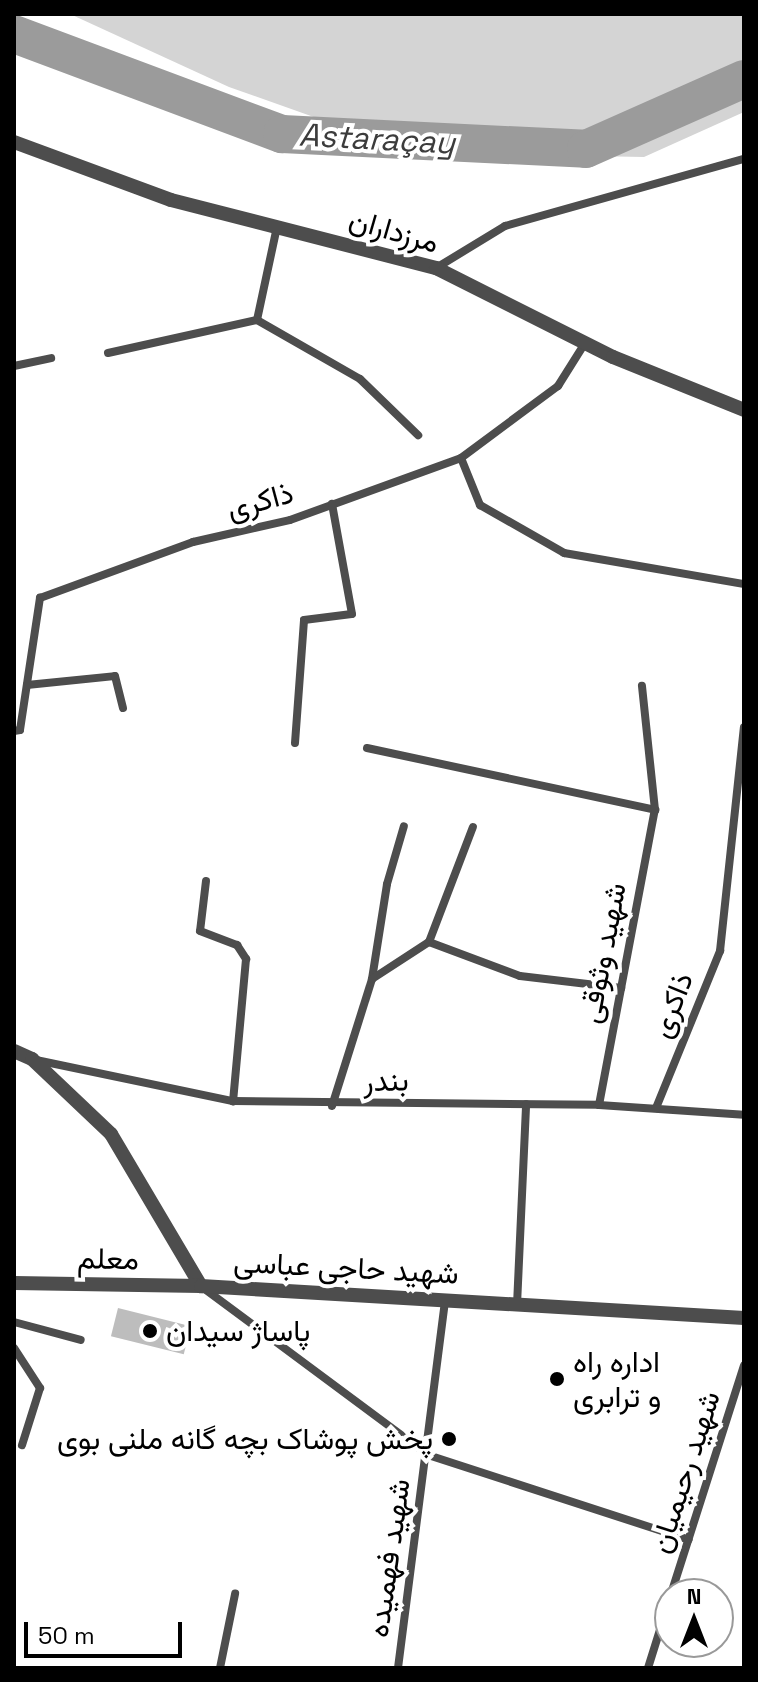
<!DOCTYPE html>
<html>
<head>
<meta charset="utf-8">
<style>
  body { margin:0 }
  #map { position:relative; width:758px; height:1682px; overflow:hidden; background:#fff; font-family:"Space Grotesk",Vazirmatn,sans-serif }
  div>[style] { position:absolute }
  .green>* { inset:0; background:#d4d4d4 }
  .river>* { height:38px; margin:-19px; padding:0 19px; transform-origin:19px; border-radius:19px; background:#9b9b9b }
  .building>* { inset:0; background:#bdbdbd; transform-origin:0 0 }
  .minor>* { height:8px; margin:-4px; padding:0 4px; transform-origin:4px; border-radius:4px; background:#4d4d4d }
  .tertiary>* { height:14px; margin:-7px; padding:0 7px; transform-origin:7px; border-radius:7px; background:#4d4d4d }
  .dots>* { width:22px; height:22px; translate:-50% -50%; box-sizing:border-box; border:4px solid #fff; border-radius:50% }
  span { translate:-50% -50%; white-space:nowrap; text-align:center; line-height:1.15; -webkit-text-stroke:8px #fff; paint-order:stroke }
  .street-label { font-size:30px; color:#000 }
  .poi-label { font-size:30px; color:#000 }
  .left { translate:0 -50%; text-align:left }
  .right { translate:-100% -50%; text-align:right }
  .water-label { font-size:32px; color:#3c3c3c; font-style:italic }
  .frame { position:absolute; inset:0; border:16px solid #000; pointer-events:none }
  .north { position:absolute; left:654px; top:1578px; width:80px; height:80px; box-sizing:border-box; background:#fff; border:2px solid #999; border-radius:50%; rotate:0deg; font-size:22px; font-weight:700; line-height:32px; text-align:center; color:#000 }
  .north::after { content:''; display:block; margin:auto; width:28px; height:36px; background:#000; clip-path:polygon(50% 0,100% 100%,50% 72%,0 100%) }
  .scale { position:absolute; left:24px; top:1622px; width:158px; height:36px; box-sizing:border-box; border:4px solid #000; border-top:0; padding-left:10px; font-size:24px; line-height:28px; white-space:nowrap; color:#000; -webkit-text-stroke:6px #fff; paint-order:stroke }
</style>
</head>
<body>
<div id="map">
  <div class="green">
    <i style="clip-path:polygon(70px 14px,744px 14px,744px 112px,644px 157px,415px 153px,229px 87px)"></i>
  </div>
  <div class="river">
    <i style="left:14px;top:34px;width:286px;rotate:20.5deg"></i>
    <i style="left:282px;top:134px;width:304px;rotate:2.8deg"></i>
    <i style="left:586px;top:149px;width:173px;rotate:-23.9deg"></i>
  </div>
  <div class="building">
    <i style="left:118px;top:1308px;width:75px;height:29px;rotate:14deg"></i>
  </div>
  <div class="minor">
    <i style="left:436px;top:268px;width:81px;rotate:-31.3deg"></i>
    <i style="left:505px;top:226px;width:248px;rotate:-15.7deg"></i>
    <i style="left:257px;top:320px;width:119px;rotate:29.8deg"></i>
    <i style="left:360px;top:379px;width:81px;rotate:44deg"></i>
    <i style="left:108px;top:353px;width:153px;rotate:-12.5deg"></i>
    <i style="left:257px;top:320px;width:95px;rotate:-77.9deg"></i>
    <i style="left:14px;top:366px;width:38px;rotate:-12deg"></i>
    <i style="left:461px;top:458px;width:51px;rotate:68deg"></i>
    <i style="left:480px;top:505px;width:97px;rotate:29.7deg"></i>
    <i style="left:564px;top:553px;width:183px;rotate:9.8deg"></i>
    <i style="left:27px;top:685px;width:88px;rotate:-5.8deg"></i>
    <i style="left:115px;top:676px;width:33px;rotate:76deg"></i>
    <i style="left:14px;top:731px;width:6px;rotate:-9deg"></i>
    <i style="left:20px;top:730px;width:134px;rotate:-81.4deg"></i>
    <i style="left:40px;top:598px;width:163px;rotate:-20.1deg"></i>
    <i style="left:193px;top:542px;width:99px;rotate:-12.8deg"></i>
    <i style="left:290px;top:520px;width:182px;rotate:-19.9deg"></i>
    <i style="left:461px;top:458px;width:121px;rotate:-36.6deg"></i>
    <i style="left:558px;top:386px;width:51px;rotate:-57.9deg"></i>
    <i style="left:295px;top:743px;width:123px;rotate:-85.8deg"></i>
    <i style="left:304px;top:620px;width:48px;rotate:-7.1deg"></i>
    <i style="left:352px;top:614px;width:112px;rotate:-100.3deg"></i>
    <i style="left:367px;top:748px;width:295px;rotate:12.1deg"></i>
    <i style="left:206px;top:881px;width:50px;rotate:96.8deg"></i>
    <i style="left:200px;top:931px;width:40px;rotate:21deg"></i>
    <i style="left:237px;top:945px;width:17px;rotate:57deg"></i>
    <i style="left:246px;top:959px;width:143px;rotate:95.2deg"></i>
    <i style="left:429px;top:942px;width:97px;rotate:20.5deg"></i>
    <i style="left:520px;top:976px;width:102px;rotate:6.8deg"></i>
    <i style="left:372px;top:979px;width:96px;rotate:-81deg"></i>
    <i style="left:387px;top:884px;width:60px;rotate:-73.7deg"></i>
    <i style="left:36px;top:1060px;width:201px;rotate:11.8deg"></i>
    <i style="left:233px;top:1101px;width:366px;rotate:0.6deg"></i>
    <i style="left:599px;top:1105px;width:145px;rotate:3.9deg"></i>
    <i style="left:599px;top:1105px;width:300px;rotate:-79.3deg"></i>
    <i style="left:655px;top:810px;width:125px;rotate:-96deg"></i>
    <i style="left:332px;top:1106px;width:133px;rotate:-72.5deg"></i>
    <i style="left:372px;top:979px;width:68px;rotate:-33deg"></i>
    <i style="left:429px;top:942px;width:123px;rotate:-69.1deg"></i>
    <i style="left:656px;top:1108px;width:170px;rotate:-67.8deg"></i>
    <i style="left:720px;top:951px;width:225px;rotate:-83.9deg"></i>
    <i style="left:202px;top:1287px;width:282px;rotate:36.6deg"></i>
    <i style="left:428px;top:1455px;width:274px;rotate:18deg"></i>
    <i style="left:517px;top:1305px;width:201px;rotate:-87.4deg"></i>
    <i style="left:14px;top:1322px;width:69px;rotate:15deg"></i>
    <i style="left:14px;top:1348px;width:48px;rotate:57deg"></i>
    <i style="left:40px;top:1388px;width:60px;rotate:107.5deg"></i>
    <i style="left:671px;top:1594px;width:240px;rotate:-72.3deg"></i>
    <i style="left:220px;top:1668px;width:76px;rotate:-78.5deg"></i>
    <i style="left:398px;top:1668px;width:371px;rotate:-82.7deg"></i>
    <i style="left:648px;top:1668px;width:73px;rotate:-72.6deg"></i>
  </div>
  <div class="tertiary">
    <i style="left:14px;top:142px;width:167px;rotate:20.3deg"></i>
    <i style="left:171px;top:200px;width:274px;rotate:14.4deg"></i>
    <i style="left:436px;top:268px;width:198px;rotate:26.7deg"></i>
    <i style="left:613px;top:357px;width:141px;rotate:22deg"></i>
    <i style="left:14px;top:1051px;width:20px;rotate:24deg"></i>
    <i style="left:32px;top:1059px;width:109px;rotate:43.5deg"></i>
    <i style="left:111px;top:1134px;width:177px;rotate:59.4deg"></i>
    <i style="left:14px;top:1283px;width:187px;rotate:0.9deg"></i>
    <i style="left:201px;top:1286px;width:544px;rotate:3.37deg"></i>
  </div>
  <div class="dots">
    <i style="left:150px;top:1331px;background:#000"></i>
    <i style="left:557px;top:1379px;background:#000"></i>
    <i style="left:449px;top:1439px;background:#000"></i>
  </div>
  <div class="street-label">
    <span style="left:394px;top:231px;rotate:16deg">مرزداران</span>
    <span style="left:260px;top:501px;rotate:-15deg">ذاکری</span>
    <span style="left:603px;top:953px;rotate:-79deg">شهید وثوقی</span>
    <span style="left:672px;top:1005px;rotate:-68deg">ذاکری</span>
    <span style="left:386px;top:1081px;rotate:-1deg">بندر</span>
    <span style="left:108px;top:1259px;rotate:1deg">معلم</span>
    <span style="left:346px;top:1268px;rotate:3deg">شهید حاجی عباسی</span>
    <span style="left:685px;top:1472px;rotate:-72deg">شهید رحیمیان</span>
    <span style="left:389px;top:1558px;rotate:-82deg">شهید فهمیده</span>
  </div>
  <div class="poi-label">
    <span class="left" style="left:166px;top:1331px">پاساژ سیدان</span>
    <span class="left" style="left:573px;top:1379px">اداره راه<br>و ترابری</span>
    <span class="right" style="left:433px;top:1439px">پخش پوشاک بچه گانه ملنی بوی</span>
  </div>
  <div class="water-label">
    <span style="left:377px;top:139px;rotate:3deg">Astaraçay</span>
  </div>
  <div class="frame"></div>
  <div class="north">N</div>
  <div class="scale">50 m</div>
</div>
</body>
</html>
